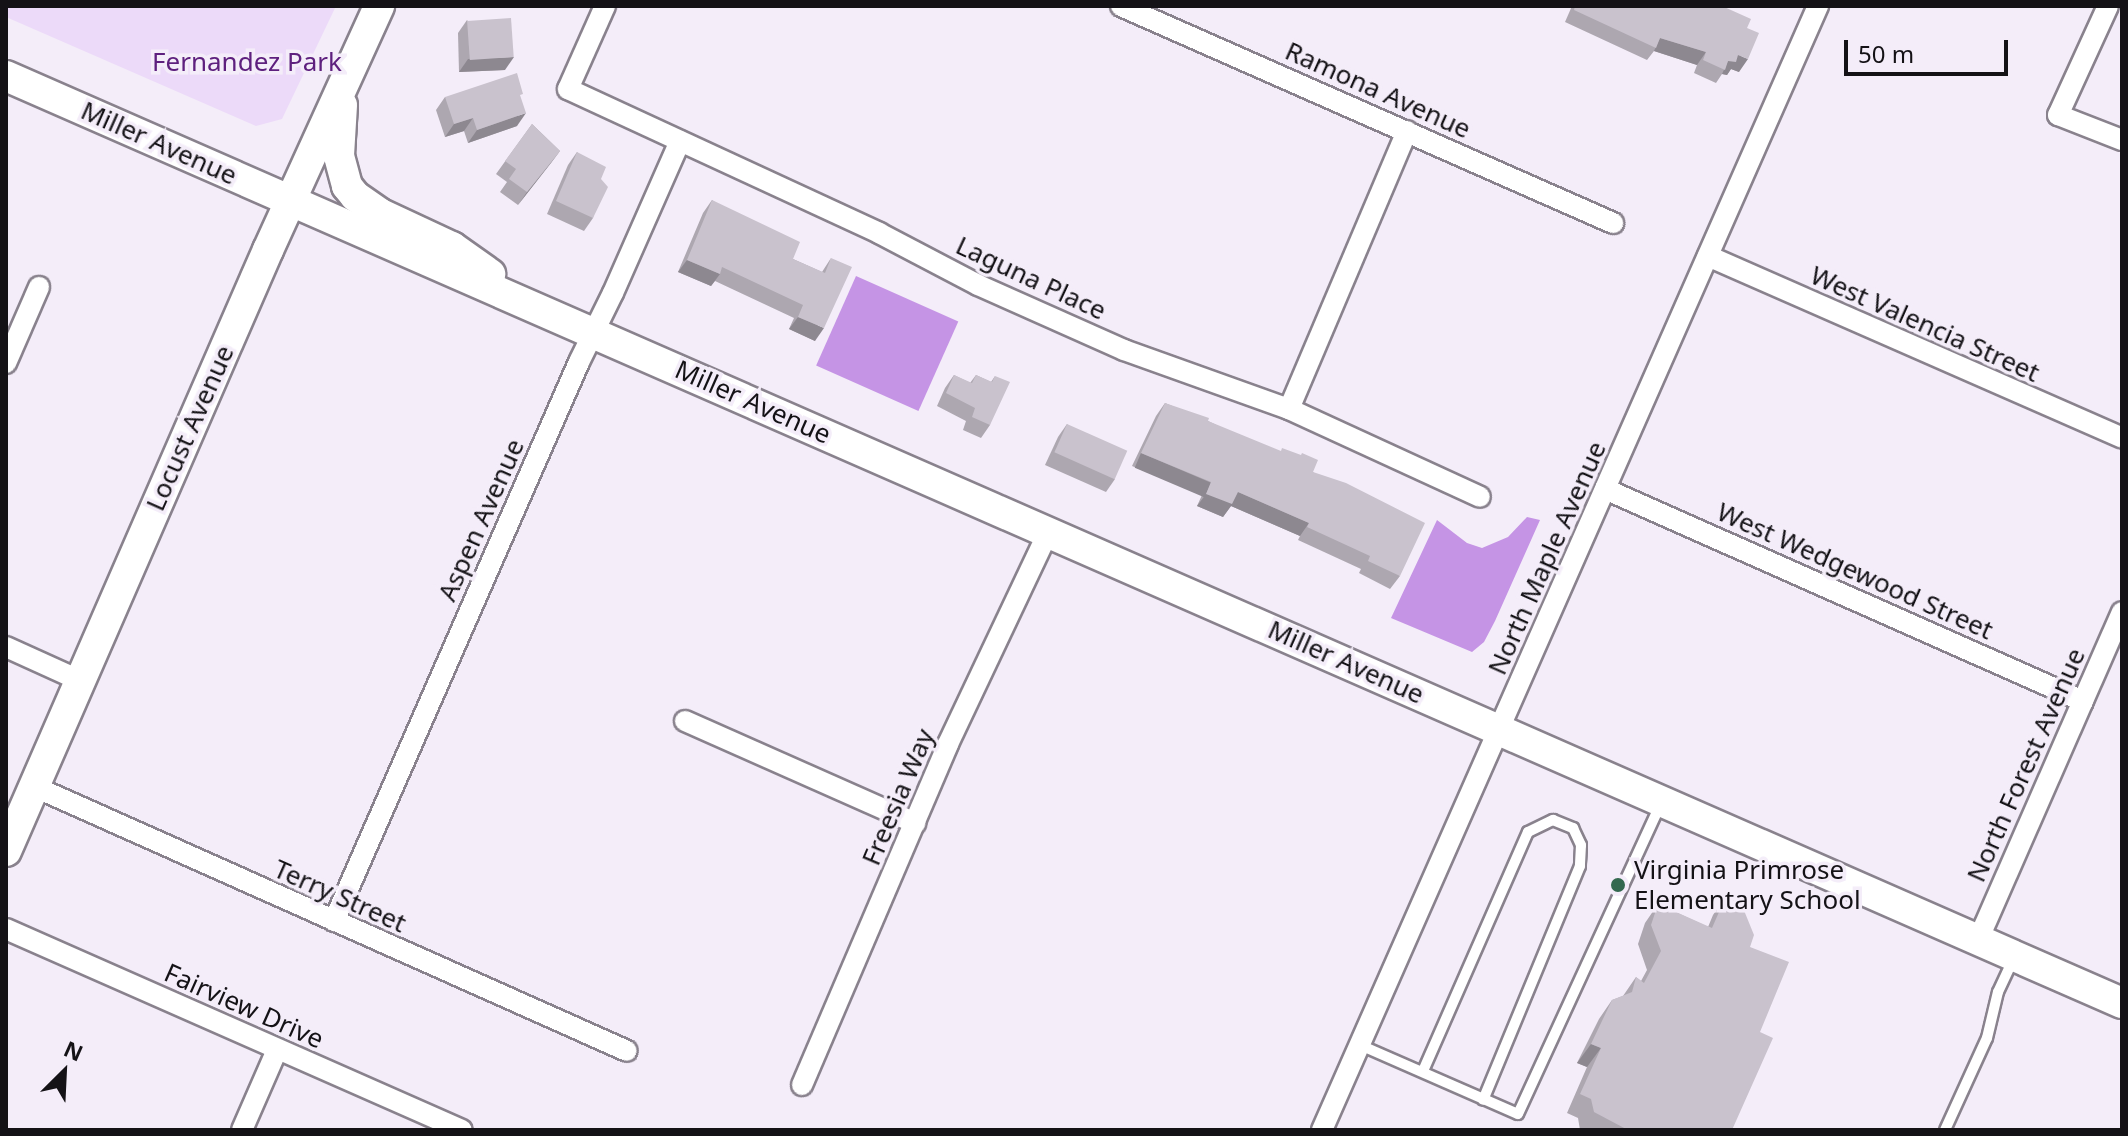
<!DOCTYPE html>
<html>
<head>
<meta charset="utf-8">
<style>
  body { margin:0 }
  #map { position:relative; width:2128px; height:1136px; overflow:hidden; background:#f4edf9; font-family:"Noto Sans",sans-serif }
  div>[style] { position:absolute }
  .green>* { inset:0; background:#ecdaf9 }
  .water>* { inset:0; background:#c594e5; transform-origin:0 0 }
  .roads { filter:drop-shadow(2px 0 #89828d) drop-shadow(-2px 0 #89828d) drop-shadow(0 2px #89828d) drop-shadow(0 -2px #89828d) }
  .lane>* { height:10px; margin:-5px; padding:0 5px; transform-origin:5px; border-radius:5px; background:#fff }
  .street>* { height:20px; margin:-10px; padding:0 10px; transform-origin:10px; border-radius:10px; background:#fff }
  .secondary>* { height:30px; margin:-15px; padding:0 15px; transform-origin:15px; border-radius:15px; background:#fff }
  .wall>* { inset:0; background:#ada7b0 }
  .shaded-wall>* { inset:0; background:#8d8890; transform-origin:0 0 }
  .building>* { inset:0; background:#c9c2cd; transform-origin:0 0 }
  .dots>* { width:22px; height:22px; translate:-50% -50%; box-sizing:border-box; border:4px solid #f4edf9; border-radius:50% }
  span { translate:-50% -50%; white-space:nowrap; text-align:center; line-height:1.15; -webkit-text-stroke:7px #f4edf9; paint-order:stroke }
  .park-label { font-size:26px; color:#5e207e }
  .street-label { font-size:26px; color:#141216 }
  .poi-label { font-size:26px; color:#141216 }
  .left { translate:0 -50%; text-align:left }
  .frame { position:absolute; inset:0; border:8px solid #141216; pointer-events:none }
  .north { position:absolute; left:24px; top:1032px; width:80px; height:80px; -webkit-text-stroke:6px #f4edf9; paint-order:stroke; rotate:24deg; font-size:22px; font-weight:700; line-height:32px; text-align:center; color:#141216 }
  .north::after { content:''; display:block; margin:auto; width:28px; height:36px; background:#141216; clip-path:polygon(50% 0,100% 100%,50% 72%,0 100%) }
  .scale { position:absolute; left:1844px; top:40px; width:164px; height:36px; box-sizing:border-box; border:4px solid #141216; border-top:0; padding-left:10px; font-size:24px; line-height:28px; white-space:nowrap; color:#141216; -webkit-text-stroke:6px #f4edf9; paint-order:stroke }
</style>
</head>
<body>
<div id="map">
  <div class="green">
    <i style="clip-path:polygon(6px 6px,336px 6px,282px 119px,256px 126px,6px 17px)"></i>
  </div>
  <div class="water">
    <i style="left:856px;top:276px;width:112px;height:98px;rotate:24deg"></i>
    <i style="clip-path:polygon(1527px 517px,1540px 520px,1495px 621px,1484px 642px,1472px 652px,1391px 618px,1437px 520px,1467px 543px,1482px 548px,1508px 537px)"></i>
  </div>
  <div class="roads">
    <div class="lane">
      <i style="left:1360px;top:1045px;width:172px;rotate:23.6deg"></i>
      <i style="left:1518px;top:1114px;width:342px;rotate:-65.3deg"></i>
      <i style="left:1423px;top:1071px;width:261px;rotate:-66.3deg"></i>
      <i style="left:1528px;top:832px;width:28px;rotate:-26deg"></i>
      <i style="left:1553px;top:820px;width:22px;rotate:22deg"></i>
      <i style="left:1573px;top:828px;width:19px;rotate:65deg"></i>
      <i style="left:1581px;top:845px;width:21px;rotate:93deg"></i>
      <i style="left:1580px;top:866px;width:253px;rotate:112.5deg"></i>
      <i style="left:1945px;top:1130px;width:101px;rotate:-65.5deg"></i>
      <i style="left:1987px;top:1038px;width:47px;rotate:-76.6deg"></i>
      <i style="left:1998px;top:992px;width:38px;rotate:-65deg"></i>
    </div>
    <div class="street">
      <i style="left:605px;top:6px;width:91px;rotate:114deg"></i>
      <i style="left:568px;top:89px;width:343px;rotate:24.8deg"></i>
      <i style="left:879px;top:233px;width:112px;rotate:27.7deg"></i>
      <i style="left:978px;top:285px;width:160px;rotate:24deg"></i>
      <i style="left:1124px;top:350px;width:175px;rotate:19.7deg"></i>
      <i style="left:1289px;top:409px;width:210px;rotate:24.7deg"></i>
      <i style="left:1121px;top:6px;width:538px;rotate:23.8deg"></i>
      <i style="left:2108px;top:6px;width:120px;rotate:114.6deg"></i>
      <i style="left:2058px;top:115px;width:69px;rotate:21.3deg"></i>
      <i style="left:1708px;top:256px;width:452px;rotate:23.7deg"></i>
      <i style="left:6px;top:363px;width:83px;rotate:-66.5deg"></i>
      <i style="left:1289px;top:409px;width:302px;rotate:-67deg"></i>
      <i style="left:1605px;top:489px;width:523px;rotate:23.92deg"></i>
      <i style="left:6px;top:647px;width:80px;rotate:24.3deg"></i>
      <i style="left:685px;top:721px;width:252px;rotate:23.9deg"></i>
      <i style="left:33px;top:786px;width:650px;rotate:24.04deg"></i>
      <i style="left:334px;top:921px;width:610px;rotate:-66.33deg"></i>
      <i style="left:579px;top:362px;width:77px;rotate:-63.8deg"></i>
      <i style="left:613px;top:293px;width:166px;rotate:-66.2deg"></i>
      <i style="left:6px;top:929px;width:498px;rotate:23.8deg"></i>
      <i style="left:1978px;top:940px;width:358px;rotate:-66.3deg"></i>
      <i style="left:802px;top:1085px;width:371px;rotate:-66.8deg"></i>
      <i style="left:948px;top:744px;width:234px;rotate:-64.7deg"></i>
      <i style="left:242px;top:1130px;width:87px;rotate:-66.4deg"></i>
      <i style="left:1322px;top:1130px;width:1229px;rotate:-66.19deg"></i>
    </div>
    <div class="secondary">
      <i style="left:6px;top:76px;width:2310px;rotate:23.66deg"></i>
      <i style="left:342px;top:105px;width:51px;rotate:93.4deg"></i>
      <i style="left:339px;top:156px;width:31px;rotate:75deg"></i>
      <i style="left:347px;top:186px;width:13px;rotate:51deg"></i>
      <i style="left:355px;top:196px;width:29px;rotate:35deg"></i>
      <i style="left:379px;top:213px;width:81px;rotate:25deg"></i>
      <i style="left:452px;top:247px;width:47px;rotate:35.4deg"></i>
      <i style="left:6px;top:851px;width:656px;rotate:-66.45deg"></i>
      <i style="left:268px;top:250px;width:268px;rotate:-65.5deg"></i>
    </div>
  </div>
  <div class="wall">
    <i style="clip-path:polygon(1572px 6px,1722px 6px,1747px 28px,1739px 72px,1731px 69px,1727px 75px,1722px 74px,1716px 83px,1694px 73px,1697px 65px,1654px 51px,1647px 60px,1565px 22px)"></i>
    <i style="clip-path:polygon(467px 20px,505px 70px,459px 72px,458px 33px)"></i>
    <i style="clip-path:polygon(445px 97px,521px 98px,517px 126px,468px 143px,464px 131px,445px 137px,436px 110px)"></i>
    <i style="clip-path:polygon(532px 124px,560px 151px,518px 205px,500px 192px,507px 182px,496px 174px)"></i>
    <i style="clip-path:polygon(577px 152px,601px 179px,593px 218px,584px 231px,547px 214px,568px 165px)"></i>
    <i style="clip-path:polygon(712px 200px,793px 259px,822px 272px,831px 258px,815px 341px,789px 329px,794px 318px,715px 281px,711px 286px,678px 272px,703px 213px)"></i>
    <i style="clip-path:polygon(954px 375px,970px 383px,976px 375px,991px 382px,995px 376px,990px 425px,981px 438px,963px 430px,966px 421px,937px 406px,945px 388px)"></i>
    <i style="clip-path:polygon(1165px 403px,1208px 421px,1313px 472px,1400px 576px,1390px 589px,1359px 573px,1361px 569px,1298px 540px,1300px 536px,1231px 506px,1223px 517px,1197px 506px,1202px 495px,1132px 466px,1156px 416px)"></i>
    <i style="clip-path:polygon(1067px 424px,1115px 479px,1106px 492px,1045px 465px,1058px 437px)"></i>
    <i style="clip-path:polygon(1726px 896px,1750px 947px,1760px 1032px,1732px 1130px,1580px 1130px,1578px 1118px,1567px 1113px,1587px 1067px,1577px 1063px,1599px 1019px,1612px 1000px,1623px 996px,1636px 977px,1641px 981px,1647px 970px,1638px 944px,1645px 923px,1658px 904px,1708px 927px,1713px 915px)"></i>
  </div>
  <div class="shaded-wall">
    <i style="clip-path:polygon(1660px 38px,1706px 52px,1697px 65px,1654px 51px)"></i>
    <i style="clip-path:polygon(1738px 55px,1748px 59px,1739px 72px,1731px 69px,1727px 75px,1722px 74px,1728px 61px)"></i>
    <i style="clip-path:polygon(514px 57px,505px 70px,459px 72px,468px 59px)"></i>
    <i style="clip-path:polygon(526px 113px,517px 126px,468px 143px,477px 130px)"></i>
    <i style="clip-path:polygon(473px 118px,464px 131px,445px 137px,454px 124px)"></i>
    <i style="clip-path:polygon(560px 151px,551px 163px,518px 205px,527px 192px)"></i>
    <i style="clip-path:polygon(687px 260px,720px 274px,711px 286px,678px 272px)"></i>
    <i style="clip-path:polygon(798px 317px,824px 328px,815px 341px,789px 329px)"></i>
    <i style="left:1141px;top:453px;width:76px;height:16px;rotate:23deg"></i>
    <i style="clip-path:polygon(1238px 492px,1309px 523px,1300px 536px,1231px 506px,1223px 517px,1197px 506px,1206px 494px)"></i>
    <i style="clip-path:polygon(1591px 1044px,1601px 1048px,1587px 1067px,1577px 1063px)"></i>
  </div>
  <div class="building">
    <i style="clip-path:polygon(1575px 6px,1722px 6px,1751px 19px,1747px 28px,1759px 33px,1748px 59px,1738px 55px,1736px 62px,1728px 61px,1725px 70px,1703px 60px,1706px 52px,1660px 38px,1656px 48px,1574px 10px)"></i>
    <i style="left:511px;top:18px;width:39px;height:44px;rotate:86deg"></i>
    <i style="clip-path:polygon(517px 73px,523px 94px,520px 95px,526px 113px,477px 130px,473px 118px,454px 124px,445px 97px)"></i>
    <i style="clip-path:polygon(532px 124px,560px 151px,527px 192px,509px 179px,516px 169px,505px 161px)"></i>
    <i style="clip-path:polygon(577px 152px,606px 167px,601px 179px,608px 187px,593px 218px,556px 201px)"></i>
    <i style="clip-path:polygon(712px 200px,800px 242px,793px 259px,825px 273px,831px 258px,852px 267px,824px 328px,798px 317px,803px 305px,722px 267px,720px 274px,687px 260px)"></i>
    <i style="clip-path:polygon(954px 375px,972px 383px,976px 375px,992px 382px,995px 376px,1010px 382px,990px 425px,972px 417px,975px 408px,946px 393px)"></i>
    <i style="clip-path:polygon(1165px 403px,1209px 418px,1208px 421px,1281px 451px,1282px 448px,1301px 455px,1302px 453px,1318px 460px,1313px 472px,1346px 483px,1425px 523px,1400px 576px,1368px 561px,1370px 556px,1307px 527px,1309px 523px,1238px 492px,1232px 504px,1206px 494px,1211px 482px,1141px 453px)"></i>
    <i style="left:1067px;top:424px;width:66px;height:31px;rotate:24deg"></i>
    <i style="clip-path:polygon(1726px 896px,1741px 903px,1754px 935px,1750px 947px,1789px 962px,1760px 1032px,1773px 1038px,1732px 1130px,1625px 1130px,1626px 1129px,1594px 1112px,1591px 1099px,1580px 1094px,1601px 1048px,1591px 1044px,1612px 1000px,1632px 992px,1636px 977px,1644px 983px,1661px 951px,1651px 925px,1658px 904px,1712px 928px)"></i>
  </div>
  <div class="dots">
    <i style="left:1618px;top:885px;background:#33694f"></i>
  </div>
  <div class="park-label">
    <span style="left:247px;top:62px">Fernandez Park</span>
  </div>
  <div class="street-label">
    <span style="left:1378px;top:90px;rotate:24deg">Ramona Avenue</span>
    <span style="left:159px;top:143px;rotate:24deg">Miller Avenue</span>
    <span style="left:1031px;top:278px;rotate:25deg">Laguna Place</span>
    <span style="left:1925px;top:324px;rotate:24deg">West Valencia Street</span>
    <span style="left:753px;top:402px;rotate:24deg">Miller Avenue</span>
    <span style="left:190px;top:428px;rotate:-66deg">Locust Avenue</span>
    <span style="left:481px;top:520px;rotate:-66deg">Aspen Avenue</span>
    <span style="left:1547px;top:558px;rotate:-66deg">North Maple Avenue</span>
    <span style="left:1855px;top:571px;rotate:24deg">West Wedgewood Street</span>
    <span style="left:1346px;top:662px;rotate:24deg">Miller Avenue</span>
    <span style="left:2026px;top:765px;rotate:-66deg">North Forest Avenue</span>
    <span style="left:898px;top:797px;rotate:-67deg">Freesia Way</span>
    <span style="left:340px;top:896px;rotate:24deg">Terry Street</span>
    <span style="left:244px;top:1006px;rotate:24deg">Fairview Drive</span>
  </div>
  <div class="poi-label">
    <span class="left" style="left:1634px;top:885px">Virginia Primrose<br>Elementary School</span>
  </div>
  <div class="frame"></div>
  <div class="north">N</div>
  <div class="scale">50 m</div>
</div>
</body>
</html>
